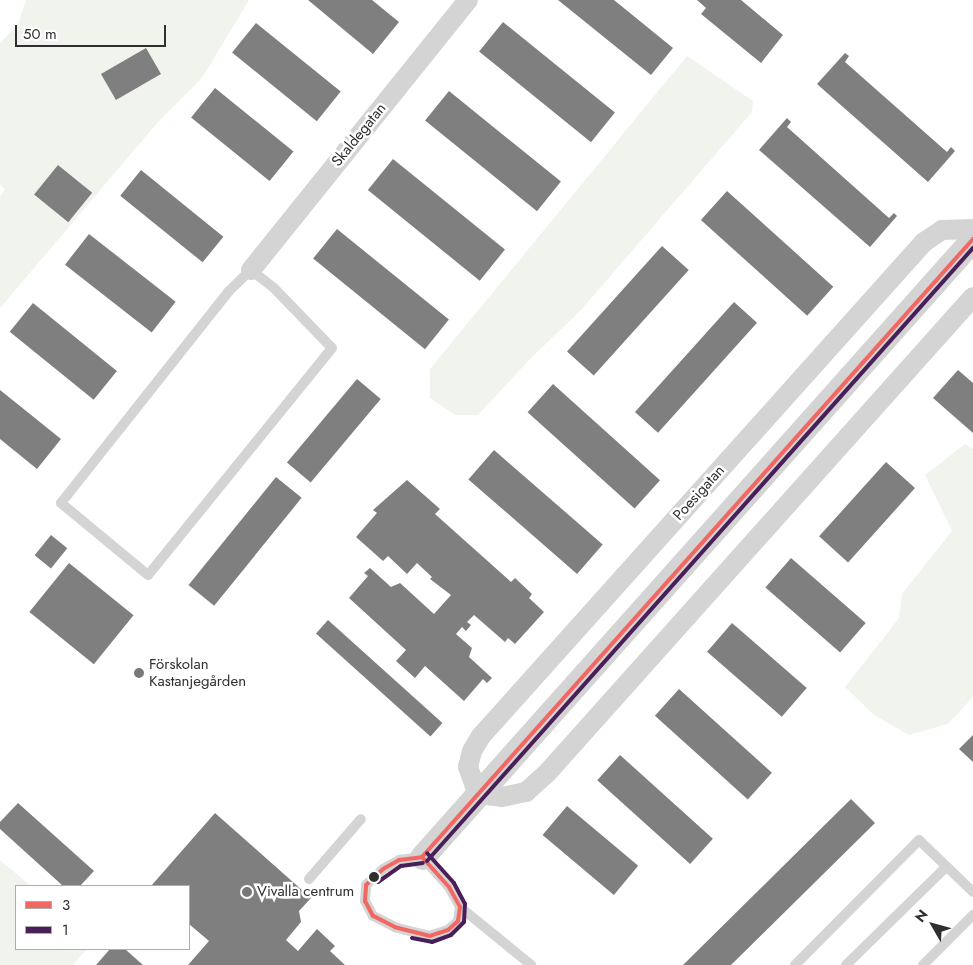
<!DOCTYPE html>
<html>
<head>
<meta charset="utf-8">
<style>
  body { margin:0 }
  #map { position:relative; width:973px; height:965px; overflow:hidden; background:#fff; font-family:Jost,sans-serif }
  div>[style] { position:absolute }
  .green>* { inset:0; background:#f0f4ed }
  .building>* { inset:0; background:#7f7f7f; transform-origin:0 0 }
  .service>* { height:10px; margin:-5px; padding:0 5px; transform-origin:5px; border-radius:5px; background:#d4d4d4 }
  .minor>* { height:20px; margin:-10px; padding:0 10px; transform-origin:10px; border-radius:10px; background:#d4d4d4 }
  .tertiary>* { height:25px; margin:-12.5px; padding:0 12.5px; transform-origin:12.5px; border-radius:12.5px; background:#d4d4d4 }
  .bus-1>* { height:4px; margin:-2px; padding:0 2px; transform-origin:2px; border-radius:2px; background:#f26762 }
  .bus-2>* { height:4px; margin:-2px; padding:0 2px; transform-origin:2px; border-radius:2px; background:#481f59 }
  .dots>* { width:14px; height:14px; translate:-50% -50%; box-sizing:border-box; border:2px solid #fff; border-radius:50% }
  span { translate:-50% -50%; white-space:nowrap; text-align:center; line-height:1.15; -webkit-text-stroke:5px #fff; paint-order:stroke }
  .street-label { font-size:15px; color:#2f2f2f }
  .poi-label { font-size:15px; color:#2f2f2f }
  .left { translate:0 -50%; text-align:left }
  .legend { position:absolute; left:15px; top:885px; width:175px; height:65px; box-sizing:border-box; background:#fff; border:1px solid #acacac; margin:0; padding:6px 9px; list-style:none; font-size:15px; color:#2f2f2f }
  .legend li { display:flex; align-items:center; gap:10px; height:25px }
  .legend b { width:25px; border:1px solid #acacac }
  .north { position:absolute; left:908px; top:900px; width:50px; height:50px; -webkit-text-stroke:4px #fff; paint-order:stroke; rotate:308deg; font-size:14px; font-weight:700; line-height:20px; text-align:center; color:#2f2f2f }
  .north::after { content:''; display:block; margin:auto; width:18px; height:22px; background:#2f2f2f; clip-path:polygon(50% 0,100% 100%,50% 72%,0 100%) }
  .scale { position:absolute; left:15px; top:25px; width:151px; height:22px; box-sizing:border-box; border:2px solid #2f2f2f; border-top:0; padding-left:6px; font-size:15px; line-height:18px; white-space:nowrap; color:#2f2f2f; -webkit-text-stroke:4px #fff; paint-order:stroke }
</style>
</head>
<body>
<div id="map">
  <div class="green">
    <i style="clip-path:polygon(26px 0,249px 0,202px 78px,158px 122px,0 308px,0 196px,5px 189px,0 185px,0 43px,18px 24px)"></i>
    <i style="clip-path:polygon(687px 56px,753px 101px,752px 112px,581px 310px,530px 359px,478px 415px,455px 415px,430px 398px,430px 369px)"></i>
    <i style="clip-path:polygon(965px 444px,973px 449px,973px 697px,948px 724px,909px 735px,874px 715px,845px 687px,899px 618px,902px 594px,952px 531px,925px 475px)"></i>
    <i style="clip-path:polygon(0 860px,31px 886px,16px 886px,16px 949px,87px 949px,73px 965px,0 965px)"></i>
  </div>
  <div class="building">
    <i style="clip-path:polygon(308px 0,372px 0,399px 22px,373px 54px)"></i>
    <i style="clip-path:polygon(558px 0,614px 0,673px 48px,651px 75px)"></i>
    <i style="clip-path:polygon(697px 0,741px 0,783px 35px,761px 63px,701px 14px,706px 8px)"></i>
    <i style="left:503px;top:22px;width:144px;height:38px;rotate:39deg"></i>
    <i style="left:256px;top:23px;width:109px;height:38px;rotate:39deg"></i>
    <i style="left:146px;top:48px;width:30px;height:52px;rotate:60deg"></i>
    <i style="clip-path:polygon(845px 53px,849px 56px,845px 62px,947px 152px,951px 147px,955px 151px,928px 182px,817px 84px)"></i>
    <i style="left:215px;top:88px;width:101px;height:38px;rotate:39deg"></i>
    <i style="left:449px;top:91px;width:144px;height:38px;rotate:39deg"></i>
    <i style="clip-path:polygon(787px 118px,791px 122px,787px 127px,889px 218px,894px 213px,897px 216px,870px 247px,759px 150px)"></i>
    <i style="left:393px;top:159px;width:144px;height:40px;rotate:39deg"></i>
    <i style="left:58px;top:165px;width:44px;height:38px;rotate:39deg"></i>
    <i style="left:141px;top:170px;width:106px;height:33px;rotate:39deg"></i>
    <i style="left:727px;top:191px;width:143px;height:39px;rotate:42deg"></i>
    <i style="left:337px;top:229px;width:144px;height:38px;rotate:39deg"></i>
    <i style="left:89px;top:234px;width:110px;height:39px;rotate:38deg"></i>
    <i style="left:662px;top:246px;width:36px;height:142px;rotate:42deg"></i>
    <i style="left:734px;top:302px;width:31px;height:148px;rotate:42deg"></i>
    <i style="left:33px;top:303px;width:108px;height:37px;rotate:39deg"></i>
    <i style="clip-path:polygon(958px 370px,973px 383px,973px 433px,933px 398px)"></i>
    <i style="left:357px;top:379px;width:31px;height:109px;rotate:40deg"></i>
    <i style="left:553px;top:384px;width:144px;height:38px;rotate:42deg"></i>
    <i style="clip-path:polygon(0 390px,61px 439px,37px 469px,0 439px)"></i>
    <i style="left:494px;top:450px;width:144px;height:39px;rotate:41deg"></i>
    <i style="left:886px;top:462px;width:39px;height:100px;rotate:42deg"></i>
    <i style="left:276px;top:477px;width:33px;height:139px;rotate:39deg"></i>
    <i style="clip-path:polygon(407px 480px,440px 509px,435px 514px,511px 582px,515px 578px,532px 594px,529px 598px,544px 612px,515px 644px,508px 638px,505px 642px,474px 615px,467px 622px,471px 625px,466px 631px,462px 627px,456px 634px,472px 648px,469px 657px,492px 678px,487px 683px,483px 679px,464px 701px,425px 666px,415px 678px,396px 661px,406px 650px,349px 598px,368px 576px,364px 573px,370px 568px,391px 587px,400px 583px,434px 614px,451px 595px,430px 579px,432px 577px,417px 563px,407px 574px,388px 556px,383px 561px,356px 537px,377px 513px,373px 510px)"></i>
    <i style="left:51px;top:535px;width:21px;height:26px;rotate:39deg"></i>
    <i style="left:791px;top:558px;width:99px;height:39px;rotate:41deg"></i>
    <i style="left:69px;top:563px;width:83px;height:63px;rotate:39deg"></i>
    <i style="left:328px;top:620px;width:154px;height:18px;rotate:42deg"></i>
    <i style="left:732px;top:623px;width:99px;height:38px;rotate:41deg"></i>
    <i style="left:679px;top:689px;width:125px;height:36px;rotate:42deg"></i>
    <i style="clip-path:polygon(973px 735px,973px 762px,959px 749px)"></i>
    <i style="left:620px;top:755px;width:125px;height:34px;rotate:42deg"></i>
    <i style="clip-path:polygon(851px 799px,875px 823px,731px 965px,683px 965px)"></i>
    <i style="clip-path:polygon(18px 803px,94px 871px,80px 886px,63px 886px,0 829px,0 822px)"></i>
    <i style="left:567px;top:806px;width:93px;height:38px;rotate:40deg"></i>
    <i style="clip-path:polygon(215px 813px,311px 898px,299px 911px,301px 922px,286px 940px,298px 951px,317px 929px,335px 946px,330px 951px,345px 965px,188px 965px,209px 941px,189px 924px,189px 886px,151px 886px)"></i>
    <i style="clip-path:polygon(110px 949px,125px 949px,143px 965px,96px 965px)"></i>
  </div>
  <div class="service">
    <i style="left:251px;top:270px;width:29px;rotate:38deg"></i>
    <i style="left:274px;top:288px;width:83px;rotate:46deg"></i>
    <i style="left:332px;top:348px;width:292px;rotate:129deg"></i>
    <i style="left:148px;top:575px;width:113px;rotate:-140.4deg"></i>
    <i style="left:61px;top:503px;width:270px;rotate:-51.6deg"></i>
    <i style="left:229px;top:291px;width:30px;rotate:-44deg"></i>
    <i style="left:422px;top:857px;width:40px;rotate:48deg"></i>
    <i style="left:449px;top:887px;width:23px;rotate:61deg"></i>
    <i style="left:460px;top:907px;width:14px;rotate:98deg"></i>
    <i style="left:458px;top:921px;width:13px;rotate:138deg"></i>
    <i style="left:448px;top:930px;width:19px;rotate:162deg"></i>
    <i style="left:430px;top:936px;width:36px;rotate:-166deg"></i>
    <i style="left:395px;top:927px;width:25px;rotate:-153deg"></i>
    <i style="left:373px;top:916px;width:17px;rotate:-118deg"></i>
    <i style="left:365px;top:901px;width:16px;rotate:-86deg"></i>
    <i style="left:366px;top:885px;width:23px;rotate:-43deg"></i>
    <i style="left:383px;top:869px;width:18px;rotate:-29deg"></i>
    <i style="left:399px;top:860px;width:23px;rotate:-7deg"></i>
    <i style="left:309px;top:879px;width:79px;rotate:-49.1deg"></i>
    <i style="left:460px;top:907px;width:92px;rotate:39.2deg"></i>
    <i style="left:795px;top:965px;width:176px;rotate:-45.2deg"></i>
    <i style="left:919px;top:840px;width:75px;rotate:43.9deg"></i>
    <i style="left:846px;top:965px;width:140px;rotate:-44.4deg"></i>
    <i style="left:923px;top:965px;width:71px;rotate:-45deg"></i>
  </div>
  <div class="minor">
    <i style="left:973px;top:229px;width:31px;rotate:178deg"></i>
    <i style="left:942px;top:230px;width:22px;rotate:146deg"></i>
    <i style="left:924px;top:242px;width:664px;rotate:131.88deg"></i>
    <i style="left:481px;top:736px;width:17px;rotate:121deg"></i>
    <i style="left:472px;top:751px;width:16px;rotate:104deg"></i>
    <i style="left:468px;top:767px;width:29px;rotate:70deg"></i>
    <i style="left:478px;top:794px;width:24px;rotate:7deg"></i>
    <i style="left:502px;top:797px;width:25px;rotate:-12deg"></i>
    <i style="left:526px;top:792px;width:30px;rotate:-42deg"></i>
    <i style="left:548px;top:772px;width:637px;rotate:-48.18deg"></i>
    <i style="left:251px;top:270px;width:346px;rotate:-51.2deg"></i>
  </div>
  <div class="tertiary">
    <i style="left:422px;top:857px;width:828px;rotate:-48.28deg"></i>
  </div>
  <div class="bus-1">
    <i style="left:422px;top:857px;width:828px;rotate:-48.28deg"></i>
    <i style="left:422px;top:857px;width:40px;rotate:48deg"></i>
    <i style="left:449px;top:887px;width:23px;rotate:61deg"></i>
    <i style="left:460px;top:907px;width:14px;rotate:98deg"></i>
    <i style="left:458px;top:921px;width:13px;rotate:138deg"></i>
    <i style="left:448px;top:930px;width:19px;rotate:162deg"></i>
    <i style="left:430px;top:936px;width:36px;rotate:-166deg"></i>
    <i style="left:395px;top:927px;width:25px;rotate:-153deg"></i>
    <i style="left:373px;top:916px;width:17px;rotate:-118deg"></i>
    <i style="left:365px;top:901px;width:16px;rotate:-86deg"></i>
    <i style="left:366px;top:885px;width:23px;rotate:-43deg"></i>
    <i style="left:383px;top:869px;width:18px;rotate:-29deg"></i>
    <i style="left:399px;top:860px;width:23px;rotate:-7deg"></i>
  </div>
  <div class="bus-2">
    <i style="left:427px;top:861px;width:821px;rotate:-48.31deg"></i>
    <i style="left:378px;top:882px;width:28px;rotate:-35deg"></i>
    <i style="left:401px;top:866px;width:22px;rotate:-8deg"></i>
    <i style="left:412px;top:938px;width:20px;rotate:11deg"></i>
    <i style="left:432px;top:942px;width:20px;rotate:-20deg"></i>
    <i style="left:451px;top:935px;width:18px;rotate:-45deg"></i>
    <i style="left:464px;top:922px;width:18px;rotate:-87deg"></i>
    <i style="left:465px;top:904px;width:24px;rotate:-118deg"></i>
    <i style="left:454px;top:883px;width:40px;rotate:-132deg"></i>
  </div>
  <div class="dots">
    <i style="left:139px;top:673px;background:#787878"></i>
    <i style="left:374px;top:877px;background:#2f2f2f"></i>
    <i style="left:247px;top:892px;background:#787878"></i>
  </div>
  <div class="street-label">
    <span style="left:359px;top:135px;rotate:-51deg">Skaldegatan</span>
    <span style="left:699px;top:493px;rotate:-48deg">Poesigatan</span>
  </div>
  <div class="poi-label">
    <span class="left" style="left:149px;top:673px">Förskolan<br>Kastanjegården</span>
    <span class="left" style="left:257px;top:892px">Vivalla centrum</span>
  </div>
  <ul class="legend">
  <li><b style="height:6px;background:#f26762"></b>3</li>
  <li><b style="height:6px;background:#481f59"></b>1</li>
  </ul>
  <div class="north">N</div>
  <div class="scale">50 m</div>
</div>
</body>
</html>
